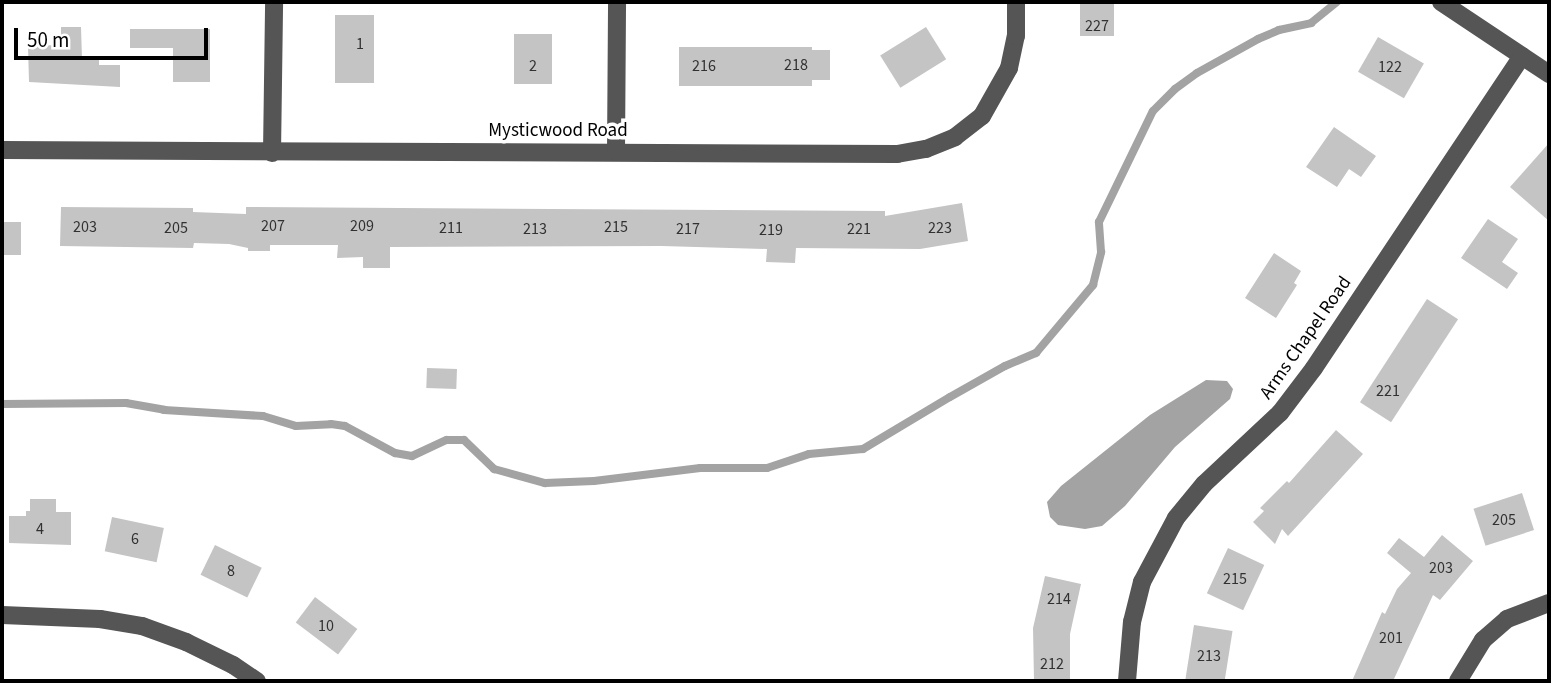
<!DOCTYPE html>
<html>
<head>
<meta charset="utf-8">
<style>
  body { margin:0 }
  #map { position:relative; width:1551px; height:683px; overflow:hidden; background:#fff; font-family:"Source Sans 3",sans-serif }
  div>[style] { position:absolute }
  .water>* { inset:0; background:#a3a3a3 }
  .stream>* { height:8px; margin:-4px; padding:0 4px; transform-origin:4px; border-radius:4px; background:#a3a3a3 }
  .building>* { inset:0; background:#c4c4c4; transform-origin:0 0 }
  .minor>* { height:18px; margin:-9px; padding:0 9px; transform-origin:9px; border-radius:9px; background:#555 }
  span { translate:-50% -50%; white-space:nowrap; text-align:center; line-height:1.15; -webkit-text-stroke:7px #fff; paint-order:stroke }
  .number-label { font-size:16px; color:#313131 }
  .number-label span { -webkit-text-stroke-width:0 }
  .street-label { font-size:19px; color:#000 }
  .frame { position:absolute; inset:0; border:4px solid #000; pointer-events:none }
  .scale { position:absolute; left:14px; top:28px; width:194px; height:32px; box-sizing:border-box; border:4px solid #000; border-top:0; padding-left:9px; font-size:21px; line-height:24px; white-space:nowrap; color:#000; -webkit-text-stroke:5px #fff; paint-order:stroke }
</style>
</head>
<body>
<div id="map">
  <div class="water">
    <i style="clip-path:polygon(1206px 380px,1227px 381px,1233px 389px,1230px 399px,1175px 447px,1125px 506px,1102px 526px,1085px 529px,1058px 525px,1050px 517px,1047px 502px,1061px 486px,1150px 415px)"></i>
  </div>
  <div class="stream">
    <i style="left:2px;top:404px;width:124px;rotate:-0.5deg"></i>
    <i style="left:126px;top:403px;width:39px;rotate:10deg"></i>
    <i style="left:164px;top:410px;width:99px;rotate:3.5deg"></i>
    <i style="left:263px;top:416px;width:34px;rotate:17deg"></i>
    <i style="left:296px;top:426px;width:35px;rotate:-3deg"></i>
    <i style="left:331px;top:424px;width:14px;rotate:8deg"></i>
    <i style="left:345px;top:426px;width:57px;rotate:28.4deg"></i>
    <i style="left:395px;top:453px;width:17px;rotate:10deg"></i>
    <i style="left:412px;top:456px;width:38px;rotate:-25deg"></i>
    <i style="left:447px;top:440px;width:17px"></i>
    <i style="left:464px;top:440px;width:42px;rotate:44deg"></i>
    <i style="left:494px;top:469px;width:53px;rotate:15.4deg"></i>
    <i style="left:545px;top:483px;width:49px;rotate:-2.3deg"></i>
    <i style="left:594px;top:481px;width:107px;rotate:-7deg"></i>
    <i style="left:700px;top:468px;width:67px"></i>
    <i style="left:767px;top:468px;width:44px;rotate:-18.4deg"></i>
    <i style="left:809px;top:454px;width:54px;rotate:-5.3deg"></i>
    <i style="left:863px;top:449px;width:101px;rotate:-30.9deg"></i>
    <i style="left:950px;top:397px;width:63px;rotate:-29.4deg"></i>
    <i style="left:1005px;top:366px;width:34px;rotate:-23deg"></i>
    <i style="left:1036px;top:353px;width:89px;rotate:-50deg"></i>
    <i style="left:1093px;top:285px;width:34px;rotate:-76deg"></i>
    <i style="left:1101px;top:252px;width:30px;rotate:-94deg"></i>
    <i style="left:1099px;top:222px;width:123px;rotate:-64.1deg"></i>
    <i style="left:1153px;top:111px;width:31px;rotate:-45deg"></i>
    <i style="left:1175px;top:89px;width:27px;rotate:-36deg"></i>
    <i style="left:1197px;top:73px;width:70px;rotate:-29.1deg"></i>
    <i style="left:1258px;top:39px;width:23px;rotate:-23deg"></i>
    <i style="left:1279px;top:30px;width:33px;rotate:-12deg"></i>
    <i style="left:1311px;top:23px;width:33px;rotate:-39deg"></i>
  </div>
  <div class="building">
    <i style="left:1080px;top:2px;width:34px;height:34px"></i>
    <i style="left:335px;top:15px;width:39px;height:68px"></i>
    <i style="clip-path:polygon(61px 27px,81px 27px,82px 59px,99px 59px,99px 65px,120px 65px,120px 87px,29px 82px,28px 46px,61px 45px)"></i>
    <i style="left:926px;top:27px;width:38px;height:54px;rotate:58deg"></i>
    <i style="clip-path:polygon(130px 29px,210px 29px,210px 82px,173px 82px,173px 48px,130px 48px)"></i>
    <i style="left:514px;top:34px;width:38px;height:50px"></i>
    <i style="left:1378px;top:37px;width:53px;height:40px;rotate:30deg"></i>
    <i style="clip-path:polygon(679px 47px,812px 47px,812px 50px,830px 50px,830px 80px,812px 80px,812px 86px,679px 86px)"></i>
    <i style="clip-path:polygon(1334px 127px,1376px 156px,1361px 177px,1349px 169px,1337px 187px,1306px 167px)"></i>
    <i style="clip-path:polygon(1549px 143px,1549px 221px,1510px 187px)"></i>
    <i style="clip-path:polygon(962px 203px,968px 241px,920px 249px,796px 248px,795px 263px,766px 262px,767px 249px,662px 246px,390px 247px,390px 268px,363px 268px,363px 257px,337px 258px,338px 245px,270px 245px,270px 251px,248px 251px,248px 248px,229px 244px,194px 243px,193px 248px,60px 246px,61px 207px,193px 208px,193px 212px,246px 214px,246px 207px,885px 211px,885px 216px)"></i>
    <i style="clip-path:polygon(1488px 219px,1518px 239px,1502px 262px,1518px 273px,1507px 289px,1461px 258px)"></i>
    <i style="left:2px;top:222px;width:19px;height:33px"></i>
    <i style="clip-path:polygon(1274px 253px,1301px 271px,1294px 283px,1297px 285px,1276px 318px,1245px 298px)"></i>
    <i style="left:1427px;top:299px;width:37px;height:123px;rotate:33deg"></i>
    <i style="left:427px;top:368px;width:30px;height:20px;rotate:2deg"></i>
    <i style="clip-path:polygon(1336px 430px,1363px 454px,1288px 536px,1282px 529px,1275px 544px,1253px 522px,1264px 511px,1260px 508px,1287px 481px,1289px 483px)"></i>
    <i style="left:1522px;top:493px;width:39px;height:51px;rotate:72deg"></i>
    <i style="clip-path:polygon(30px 499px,56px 499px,56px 512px,71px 512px,71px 545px,9px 543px,9px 516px,26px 516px,26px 511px,30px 511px)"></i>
    <i style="left:112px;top:517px;width:53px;height:35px;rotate:12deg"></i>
    <i style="clip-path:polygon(1442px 535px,1473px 561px,1440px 600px,1433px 595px,1393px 681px,1352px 681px,1382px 612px,1385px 614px,1397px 589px,1411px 573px,1387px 553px,1399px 538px,1424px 557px)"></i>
    <i style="left:215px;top:545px;width:52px;height:33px;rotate:26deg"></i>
    <i style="left:1228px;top:548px;width:40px;height:50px;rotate:25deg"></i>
    <i style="clip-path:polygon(1045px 576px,1081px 584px,1070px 634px,1070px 681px,1034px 681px,1033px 628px)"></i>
    <i style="left:315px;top:597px;width:53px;height:32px;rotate:37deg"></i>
    <i style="left:1194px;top:625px;width:39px;height:57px;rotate:9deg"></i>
  </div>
  <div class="minor">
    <i style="left:1441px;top:2px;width:130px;rotate:33.7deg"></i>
    <i style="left:2px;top:150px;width:895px;rotate:0.26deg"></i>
    <i style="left:897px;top:154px;width:29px;rotate:-10deg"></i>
    <i style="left:926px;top:149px;width:31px;rotate:-22deg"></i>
    <i style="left:955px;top:137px;width:34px;rotate:-38deg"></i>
    <i style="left:982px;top:116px;width:55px;rotate:-60.6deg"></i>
    <i style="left:1009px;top:68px;width:33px;rotate:-78deg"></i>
    <i style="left:1016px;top:36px;width:34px;rotate:-90deg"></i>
    <i style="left:616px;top:152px;width:150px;rotate:-89.6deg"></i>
    <i style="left:272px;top:153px;width:151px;rotate:-89.2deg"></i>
    <i style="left:2px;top:615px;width:98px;rotate:2.3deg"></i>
    <i style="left:100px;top:619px;width:43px;rotate:9.5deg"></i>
    <i style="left:142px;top:626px;width:47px;rotate:20deg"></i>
    <i style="left:186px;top:642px;width:52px;rotate:26.1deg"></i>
    <i style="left:233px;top:665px;width:29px;rotate:34deg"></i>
    <i style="left:1127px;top:681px;width:59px;rotate:-85.2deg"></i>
    <i style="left:1132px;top:622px;width:41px;rotate:-76deg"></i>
    <i style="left:1142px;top:582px;width:72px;rotate:-62deg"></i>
    <i style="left:1176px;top:518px;width:44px;rotate:-50.5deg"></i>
    <i style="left:1204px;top:484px;width:104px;rotate:-43.1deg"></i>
    <i style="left:1280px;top:413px;width:56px;rotate:-52.9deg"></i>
    <i style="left:1314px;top:368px;width:375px;rotate:-56.3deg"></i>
    <i style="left:1458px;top:681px;width:48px;rotate:-58.6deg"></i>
    <i style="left:1483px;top:640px;width:32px;rotate:-41deg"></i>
    <i style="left:1507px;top:619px;width:45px;rotate:-20.9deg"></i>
  </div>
  <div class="number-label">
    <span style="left:1097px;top:26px">227</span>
    <span style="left:360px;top:44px">1</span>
    <span style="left:796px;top:65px">218</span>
    <span style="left:533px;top:66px">2</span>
    <span style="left:704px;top:66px">216</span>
    <span style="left:1390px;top:67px">122</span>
    <span style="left:273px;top:226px">207</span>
    <span style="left:362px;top:226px">209</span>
    <span style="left:85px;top:227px">203</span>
    <span style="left:616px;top:227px">215</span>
    <span style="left:176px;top:228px">205</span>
    <span style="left:451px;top:228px">211</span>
    <span style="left:940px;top:228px">223</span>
    <span style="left:535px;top:229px">213</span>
    <span style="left:688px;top:229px">217</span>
    <span style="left:859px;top:229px">221</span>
    <span style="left:771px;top:230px">219</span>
    <span style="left:1388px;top:391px">221</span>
    <span style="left:1504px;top:520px">205</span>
    <span style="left:40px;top:529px">4</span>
    <span style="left:135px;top:539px">6</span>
    <span style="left:1441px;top:568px">203</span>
    <span style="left:231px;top:571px">8</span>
    <span style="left:1235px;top:579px">215</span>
    <span style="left:1059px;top:599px">214</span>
    <span style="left:326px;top:626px">10</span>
    <span style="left:1391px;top:638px">201</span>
    <span style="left:1209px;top:656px">213</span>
    <span style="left:1052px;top:664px">212</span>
  </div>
  <div class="street-label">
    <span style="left:558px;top:131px">Mysticwood Road</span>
    <span style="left:1306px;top:338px;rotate:-55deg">Arms Chapel Road</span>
  </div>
  <div class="frame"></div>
  <div class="scale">50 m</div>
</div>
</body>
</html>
